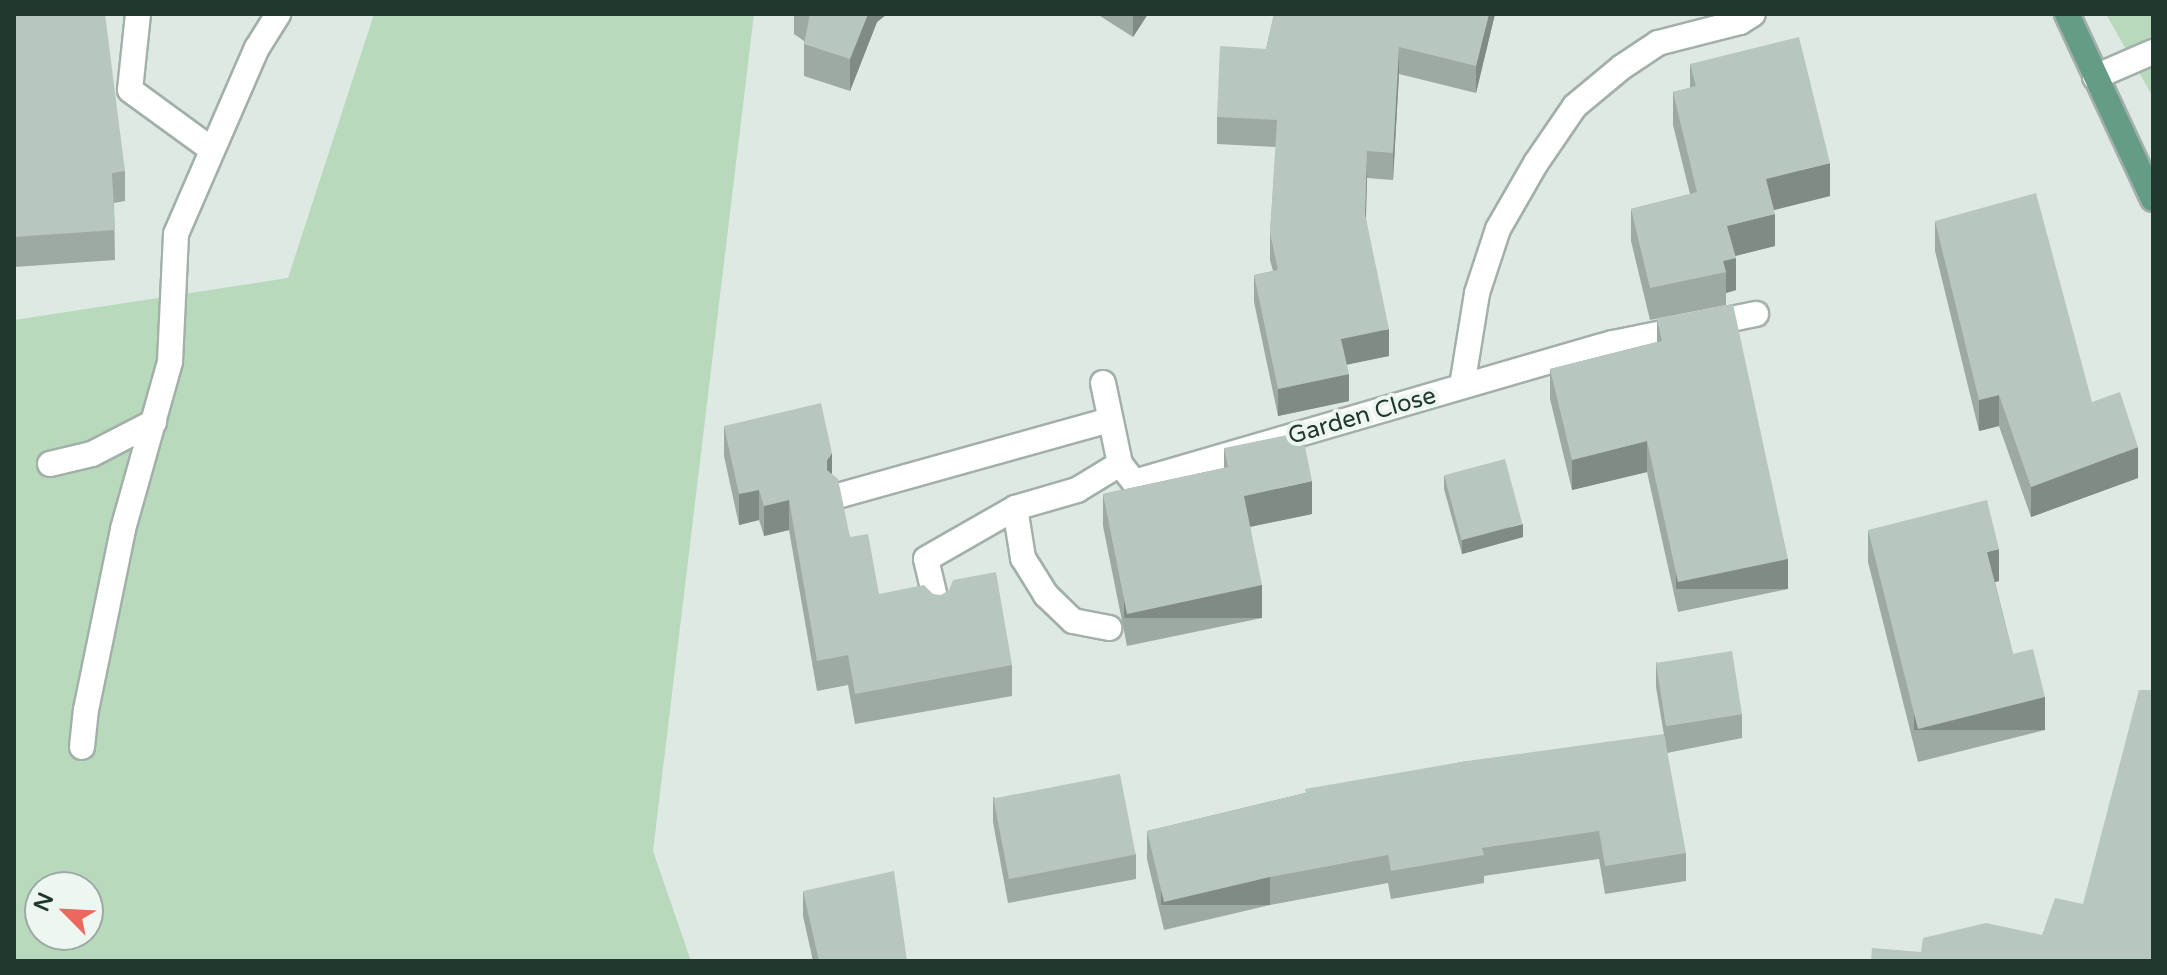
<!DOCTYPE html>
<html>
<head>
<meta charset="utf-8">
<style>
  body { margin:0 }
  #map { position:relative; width:2167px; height:975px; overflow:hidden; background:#dee9e3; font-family:"Varela Round",sans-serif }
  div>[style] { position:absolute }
  .green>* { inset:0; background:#b8d9bc }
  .roads { filter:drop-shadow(2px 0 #a2b0a9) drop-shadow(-2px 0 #a2b0a9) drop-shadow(0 2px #a2b0a9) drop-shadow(0 -2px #a2b0a9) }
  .service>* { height:24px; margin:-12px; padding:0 12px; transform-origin:12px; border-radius:12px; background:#fff }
  .minor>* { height:24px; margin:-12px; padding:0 12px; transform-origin:12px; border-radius:12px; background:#fff }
  .primary>* { height:24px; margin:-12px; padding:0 12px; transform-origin:12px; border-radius:12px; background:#659c86 }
  .wall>* { inset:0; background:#9daaa3 }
  .shaded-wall>* { inset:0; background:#808b85; transform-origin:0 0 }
  .building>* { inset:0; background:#b7c6be; transform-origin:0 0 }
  span { translate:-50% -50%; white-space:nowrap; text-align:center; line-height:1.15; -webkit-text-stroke:8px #eef6f1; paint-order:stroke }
  .street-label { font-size:24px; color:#21382e }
  .frame { position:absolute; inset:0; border:16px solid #21382e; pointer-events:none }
  .north { position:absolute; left:24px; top:871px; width:80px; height:80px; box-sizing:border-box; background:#eef6f1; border:2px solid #9caaa3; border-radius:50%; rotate:294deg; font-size:22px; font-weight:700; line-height:32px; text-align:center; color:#21382e }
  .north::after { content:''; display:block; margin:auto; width:28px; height:36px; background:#ea695c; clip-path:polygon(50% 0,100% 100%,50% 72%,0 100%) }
</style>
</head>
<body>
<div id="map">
  <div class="green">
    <i style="clip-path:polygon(evenodd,374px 14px,754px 14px,653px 851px,691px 961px,14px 961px,14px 320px,288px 278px,374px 14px,40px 887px,88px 887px,88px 935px,40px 935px,40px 887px)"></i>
    <i style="clip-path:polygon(2106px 14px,2153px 14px,2153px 97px,2133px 62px)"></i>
  </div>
  <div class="roads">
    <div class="service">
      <i style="left:138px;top:14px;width:76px;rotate:96deg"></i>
      <i style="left:130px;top:90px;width:100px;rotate:36.1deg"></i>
      <i style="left:50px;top:464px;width:43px;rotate:-13.4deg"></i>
      <i style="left:92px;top:454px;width:70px;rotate:-27.3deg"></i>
      <i style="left:841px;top:495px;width:279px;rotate:-15.6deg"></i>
      <i style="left:1015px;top:508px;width:51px;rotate:80.9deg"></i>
      <i style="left:1023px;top:558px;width:44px;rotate:58.1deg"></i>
      <i style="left:1046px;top:595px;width:37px;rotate:44deg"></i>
      <i style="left:1073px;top:621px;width:37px;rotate:11deg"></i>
      <i style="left:938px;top:610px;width:52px;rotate:-103.2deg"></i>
      <i style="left:926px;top:559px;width:103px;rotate:-29.8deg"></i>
      <i style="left:1015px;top:508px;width:65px;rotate:-16.2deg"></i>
      <i style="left:1077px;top:490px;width:50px;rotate:-31.2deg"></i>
      <i style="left:82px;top:747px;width:37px;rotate:-84deg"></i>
      <i style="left:86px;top:710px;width:185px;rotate:-78.4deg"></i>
      <i style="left:123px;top:529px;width:173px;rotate:-74.3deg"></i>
      <i style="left:170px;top:362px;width:128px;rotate:-87.3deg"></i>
      <i style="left:176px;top:234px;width:203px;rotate:-66.5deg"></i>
      <i style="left:257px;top:48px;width:40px;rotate:-58deg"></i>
    </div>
    <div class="minor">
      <i style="left:2095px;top:77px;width:63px;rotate:-23.3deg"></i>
      <i style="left:1103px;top:383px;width:83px;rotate:78.1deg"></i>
      <i style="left:1120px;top:464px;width:23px;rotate:52deg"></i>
      <i style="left:1134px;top:482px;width:499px;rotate:-16.2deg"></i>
      <i style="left:1613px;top:343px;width:146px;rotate:-11.5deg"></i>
      <i style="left:1462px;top:386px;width:94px;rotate:-80.8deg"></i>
      <i style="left:1477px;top:293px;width:67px;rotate:-71.8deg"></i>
      <i style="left:1498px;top:229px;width:76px;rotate:-60.1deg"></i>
      <i style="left:1536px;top:163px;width:69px;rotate:-55.6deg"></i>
      <i style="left:1575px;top:106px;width:61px;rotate:-39.7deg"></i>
      <i style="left:1622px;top:67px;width:43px;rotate:-33.7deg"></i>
      <i style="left:1658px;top:43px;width:85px;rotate:-14.4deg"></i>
      <i style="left:1740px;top:22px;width:15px;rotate:-32deg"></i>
    </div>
    <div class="primary">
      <i style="left:2067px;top:14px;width:204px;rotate:65.1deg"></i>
    </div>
  </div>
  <div class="wall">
    <i style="clip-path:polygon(14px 14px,125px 171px,125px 201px,114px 203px,115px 260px,14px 267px)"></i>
    <i style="clip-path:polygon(794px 14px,887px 14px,877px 22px,850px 91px,804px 76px,804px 41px,794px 34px)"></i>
    <i style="clip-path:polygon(1097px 14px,1148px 14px,1133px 37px)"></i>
    <i style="clip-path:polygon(1274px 14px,1495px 14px,1476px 93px,1399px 74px,1393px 180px,1367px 178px,1366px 219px,1389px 356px,1346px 364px,1349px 401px,1278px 416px,1254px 302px,1254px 275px,1273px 271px,1270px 260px,1270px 233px,1276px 147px,1217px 144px,1217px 117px,1266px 49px)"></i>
    <i style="clip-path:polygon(1690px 64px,1830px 196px,1774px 210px,1775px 246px,1735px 256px,1736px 290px,1726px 293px,1726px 305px,1650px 320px,1631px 241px,1631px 209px,1690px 194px,1673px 125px,1673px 92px,1690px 88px)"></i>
    <i style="clip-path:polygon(1935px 221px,2092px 402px,2138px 478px,2031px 517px,1999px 426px,1979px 431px,1935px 251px)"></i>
    <i style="clip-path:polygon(1657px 319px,1788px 589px,1678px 612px,1647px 472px,1572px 490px,1550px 399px,1550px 369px,1657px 342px)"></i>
    <i style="clip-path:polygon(724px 426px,832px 474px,850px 537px,879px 594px,1012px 665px,1012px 696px,855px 724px,848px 685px,817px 691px,789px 530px,764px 536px,759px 520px,739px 525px,724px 456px)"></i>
    <i style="clip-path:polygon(1224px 448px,1312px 514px,1250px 527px,1262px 618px,1127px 646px,1103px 526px,1103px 494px,1224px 468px)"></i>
    <i style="clip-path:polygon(1444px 476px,1523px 537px,1462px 554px,1444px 489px)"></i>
    <i style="clip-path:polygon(1868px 530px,1999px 581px,1995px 582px,2013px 654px,2045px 730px,1918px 762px,1868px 562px)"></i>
    <i style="clip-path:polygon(1656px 662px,1742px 714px,1742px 738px,1667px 753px,1656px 687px)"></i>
    <i style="clip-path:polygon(1467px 761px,1686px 853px,1686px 881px,1605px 894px,1599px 859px,1484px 876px,1484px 883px,1391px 899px,1388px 883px,1270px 905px,1164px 930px,1147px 859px,1147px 831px,1305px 793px)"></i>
    <i style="clip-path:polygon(993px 797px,1136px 854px,1136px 879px,1008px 903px,993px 822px)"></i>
    <i style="clip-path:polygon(803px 891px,907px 961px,813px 961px,803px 916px)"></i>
  </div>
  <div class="shaded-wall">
    <i style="clip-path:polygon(868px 14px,887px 14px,877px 22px,850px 91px,850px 59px)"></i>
    <i style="clip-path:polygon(1133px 14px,1148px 14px,1133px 37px)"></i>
    <i style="clip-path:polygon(1489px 14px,1495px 14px,1476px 93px,1476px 66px)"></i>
    <i style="clip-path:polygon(1399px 47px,1399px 74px,1393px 180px,1393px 153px)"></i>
    <i style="clip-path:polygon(1367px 151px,1367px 178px,1365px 241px,1365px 214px)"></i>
    <i style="clip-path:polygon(1830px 163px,1830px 196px,1766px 212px,1766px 179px)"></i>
    <i style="clip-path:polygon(1775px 214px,1775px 246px,1727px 258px,1727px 226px)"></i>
    <i style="clip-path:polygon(1736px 258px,1736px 290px,1726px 293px,1726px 272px,1723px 261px)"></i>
    <i style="clip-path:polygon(1389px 329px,1389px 356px,1341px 366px,1341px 339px)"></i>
    <i style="clip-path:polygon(1349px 374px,1349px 401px,1278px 416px,1278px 389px)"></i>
    <i style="clip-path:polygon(1999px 395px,1999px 426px,1979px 431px,1979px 400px)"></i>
    <i style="clip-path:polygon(1647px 441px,1647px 472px,1572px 490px,1572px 460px)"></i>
    <i style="clip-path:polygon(2138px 447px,2138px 478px,2031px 517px,2031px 487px)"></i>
    <i style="clip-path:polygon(832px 453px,832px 483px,827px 491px,827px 460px)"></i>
    <i style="clip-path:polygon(1312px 481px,1312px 514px,1244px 528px,1244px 496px)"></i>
    <i style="clip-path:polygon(759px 490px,759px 520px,739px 525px,739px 494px)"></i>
    <i style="clip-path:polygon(789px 500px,789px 530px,764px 536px,764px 506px)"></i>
    <i style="clip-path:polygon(1523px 524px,1523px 537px,1462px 554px,1462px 540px)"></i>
    <i style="clip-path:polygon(1999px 549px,1999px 581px,1987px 584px,1987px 552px)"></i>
    <i style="left:1788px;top:559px;width:30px;height:112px;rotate:90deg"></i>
    <i style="left:1262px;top:585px;width:33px;height:138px;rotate:90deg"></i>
    <i style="left:2045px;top:697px;width:33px;height:131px;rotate:90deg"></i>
    <i style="left:1270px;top:877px;width:28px;height:109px;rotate:90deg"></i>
  </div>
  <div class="building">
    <i style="clip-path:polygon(14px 14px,105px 14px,125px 171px,112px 173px,115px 230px,14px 237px)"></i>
    <i style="clip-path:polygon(810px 14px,868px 14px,850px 59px,804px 44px)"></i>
    <i style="clip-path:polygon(1274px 14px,1489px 14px,1476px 66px,1399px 47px,1393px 153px,1367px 151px,1365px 214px,1389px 329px,1341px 339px,1349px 374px,1278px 389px,1254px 275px,1278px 270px,1270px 233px,1277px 120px,1217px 117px,1220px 46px,1266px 49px)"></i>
    <i style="clip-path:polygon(1799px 37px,1830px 163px,1766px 179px,1775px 214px,1727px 226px,1736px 258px,1723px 261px,1726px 272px,1650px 288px,1631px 209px,1697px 192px,1673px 92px,1696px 86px,1690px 64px)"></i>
    <i style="clip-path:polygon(2036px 193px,2092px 402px,2120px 392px,2138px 447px,2031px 487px,1999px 395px,1979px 400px,1935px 221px)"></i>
    <i style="clip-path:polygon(1733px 304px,1788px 559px,1678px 582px,1647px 441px,1572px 460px,1550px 369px,1662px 341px,1657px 319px)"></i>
    <i style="clip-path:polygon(821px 403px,832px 453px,827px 460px,827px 470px,838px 479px,850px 537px,868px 534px,879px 594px,924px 585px,933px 594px,941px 595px,949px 590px,953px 580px,996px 572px,1012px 665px,855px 694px,848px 655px,817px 661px,789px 500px,764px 506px,759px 490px,739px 494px,724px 426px)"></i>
    <i style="clip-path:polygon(1302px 432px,1312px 481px,1244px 496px,1262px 585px,1127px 614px,1103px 494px,1228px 467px,1224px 448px)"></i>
    <i style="left:1505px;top:459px;width:67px;height:63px;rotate:75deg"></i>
    <i style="clip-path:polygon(1987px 500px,1999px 549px,1987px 552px,2013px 654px,2033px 649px,2045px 697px,1918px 729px,1868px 530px)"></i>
    <i style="left:1732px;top:651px;width:64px;height:77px;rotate:81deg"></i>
    <i style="clip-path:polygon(2139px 690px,2153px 690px,2153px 961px,1871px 961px,1872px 948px,1921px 952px,1923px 938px,1986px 923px,2042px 935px,2055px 898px,2083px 904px)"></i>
    <i style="clip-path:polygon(1664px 734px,1686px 853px,1605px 866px,1599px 831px,1482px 848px,1484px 855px,1391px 871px,1388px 855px,1270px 877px,1164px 902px,1147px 831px,1306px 793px,1305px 789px,1467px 761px)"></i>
    <i style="left:1120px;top:774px;width:82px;height:129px;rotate:79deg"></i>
    <i style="clip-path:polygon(894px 871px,907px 961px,819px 961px,803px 891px)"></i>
  </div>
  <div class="street-label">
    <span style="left:1362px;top:416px;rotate:-16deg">Garden Close</span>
  </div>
  <div class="frame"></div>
  <div class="north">N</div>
</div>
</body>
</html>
